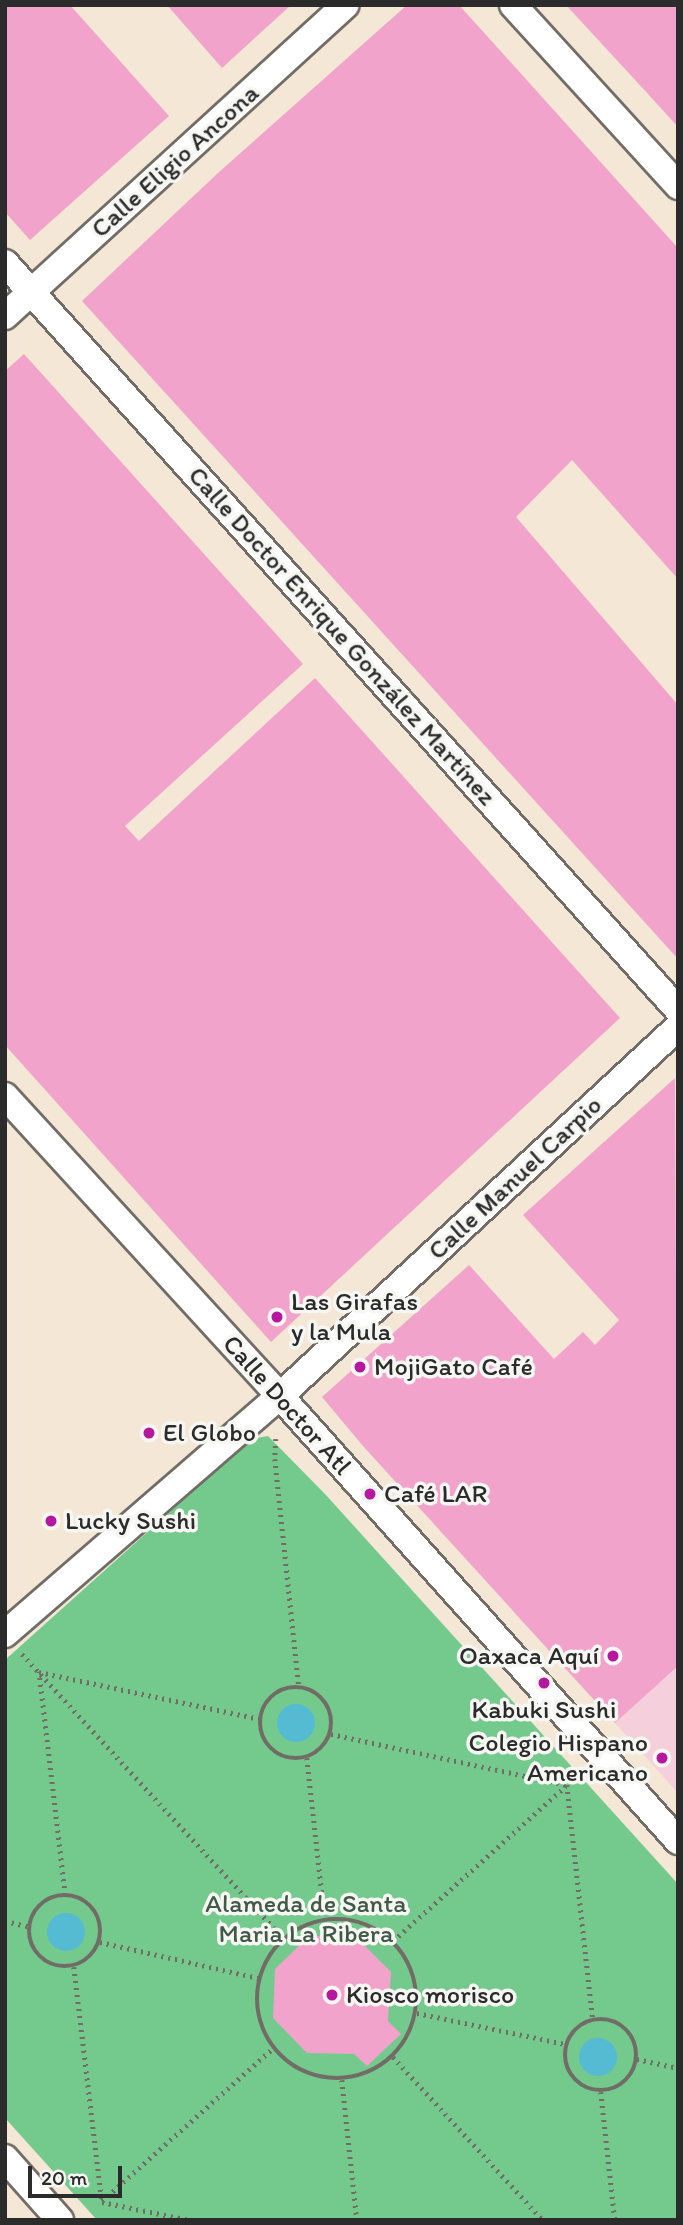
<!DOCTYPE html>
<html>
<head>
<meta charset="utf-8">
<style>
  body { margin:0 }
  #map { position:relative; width:683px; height:2225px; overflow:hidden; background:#f4e7d5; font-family:Itim,sans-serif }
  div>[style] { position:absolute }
  .built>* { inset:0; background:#f5cfdb }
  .green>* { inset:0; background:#74c98d }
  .water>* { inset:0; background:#55bbd3 }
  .round { border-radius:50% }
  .building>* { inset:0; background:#f1a3cb }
  .path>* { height:4.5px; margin-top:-2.25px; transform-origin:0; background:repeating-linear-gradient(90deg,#716d66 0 2px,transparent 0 7px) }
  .path>.ring { margin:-2.25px; padding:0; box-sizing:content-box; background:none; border:4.5px solid #716d66; border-radius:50% }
  .roads { filter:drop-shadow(2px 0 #716d66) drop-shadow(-2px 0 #716d66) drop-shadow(0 2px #716d66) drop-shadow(0 -2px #716d66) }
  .minor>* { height:26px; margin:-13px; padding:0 13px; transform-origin:13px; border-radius:13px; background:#fff }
  .dots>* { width:19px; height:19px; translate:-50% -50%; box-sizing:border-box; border:4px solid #f6f6f2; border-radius:50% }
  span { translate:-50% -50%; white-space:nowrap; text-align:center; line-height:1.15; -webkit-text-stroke:7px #f6f6f2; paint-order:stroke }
  .street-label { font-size:26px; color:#2b2b2b }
  .poi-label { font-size:26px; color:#2b2b2b }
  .left { translate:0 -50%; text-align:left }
  .right { translate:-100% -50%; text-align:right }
  .park-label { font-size:26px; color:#415a48 }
  .frame { position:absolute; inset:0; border:7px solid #2b2b2b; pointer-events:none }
  .scale { position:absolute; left:28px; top:2166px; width:94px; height:32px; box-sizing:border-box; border:4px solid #2b2b2b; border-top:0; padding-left:9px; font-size:21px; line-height:24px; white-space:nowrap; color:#2b2b2b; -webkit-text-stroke:5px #f6f6f2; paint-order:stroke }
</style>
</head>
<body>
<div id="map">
  <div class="built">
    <i style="clip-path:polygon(678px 1666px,678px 1793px,615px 1723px)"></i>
  </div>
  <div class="green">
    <i style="clip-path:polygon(268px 1436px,325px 1494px,678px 1884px,678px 2220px,97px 2220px,5px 2118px,5px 1660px,251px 1439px)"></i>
  </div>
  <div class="water">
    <i class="round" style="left:277px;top:1704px;width:38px;height:38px"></i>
    <i class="round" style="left:47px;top:1913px;width:38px;height:38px"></i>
    <i class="round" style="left:579px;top:2038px;width:38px;height:38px"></i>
  </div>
  <div class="building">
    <i style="clip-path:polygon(5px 5px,70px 5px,169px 116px,30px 240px,5px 212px)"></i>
    <i style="clip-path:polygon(167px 5px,291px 5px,222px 68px)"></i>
    <i style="clip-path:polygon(407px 5px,459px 5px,678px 248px,678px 579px,572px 460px,516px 517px,678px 705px,678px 959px,82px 301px,218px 173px)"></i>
    <i style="clip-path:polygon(566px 5px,678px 5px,678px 127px,648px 94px)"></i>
    <i style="clip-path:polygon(24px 354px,303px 664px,125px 826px,139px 841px,315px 678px,620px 1018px,271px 1342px,5px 1045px,5px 371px)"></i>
    <i style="clip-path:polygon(675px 1078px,678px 1666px,615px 1723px,363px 1446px,322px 1397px,469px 1265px,554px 1359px,583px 1332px,595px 1345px,619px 1320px,523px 1215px)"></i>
    <i style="clip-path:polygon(309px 1936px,356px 1937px,391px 1972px,388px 2021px,401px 2034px,367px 2066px,354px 2054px,307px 2053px,273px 2018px,275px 1969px)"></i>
  </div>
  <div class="path">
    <i style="left:276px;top:1439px;width:20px;rotate:93deg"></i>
    <i style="left:275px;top:1459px;width:228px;rotate:84deg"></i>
    <i style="left:22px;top:1654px;width:387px;rotate:47.4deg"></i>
    <i class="ring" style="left:260px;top:1687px;width:67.5px;height:67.5px"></i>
    <i style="left:331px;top:1734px;width:241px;rotate:12.2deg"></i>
    <i style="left:307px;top:1758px;width:163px;rotate:83.7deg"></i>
    <i style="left:567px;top:1785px;width:235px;rotate:83.7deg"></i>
    <i class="ring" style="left:29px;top:1895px;width:67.5px;height:67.5px"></i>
    <i style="left:65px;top:1895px;width:225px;rotate:-96.7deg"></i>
    <i style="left:39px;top:1672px;width:226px;rotate:12deg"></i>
    <i class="ring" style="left:257px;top:1919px;width:155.5px;height:155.5px"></i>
    <i style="left:5px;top:1921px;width:26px;rotate:13deg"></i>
    <i style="left:393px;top:1941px;width:232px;rotate:-41.9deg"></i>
    <i style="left:100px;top:1942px;width:163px;rotate:12.8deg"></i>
    <i style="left:74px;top:1967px;width:237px;rotate:83.2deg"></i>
    <i style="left:102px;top:2202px;width:89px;rotate:11.7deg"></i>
    <i style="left:417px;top:2013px;width:152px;rotate:11.8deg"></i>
    <i class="ring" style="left:565px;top:2019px;width:67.5px;height:67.5px"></i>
    <i style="left:393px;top:2057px;width:222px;rotate:47.4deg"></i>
    <i style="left:637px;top:2059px;width:42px;rotate:12.4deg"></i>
    <i style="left:342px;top:2080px;width:141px;rotate:83.9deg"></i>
    <i style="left:601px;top:2092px;width:129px;rotate:83.8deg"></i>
    <i style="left:102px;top:2201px;width:229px;rotate:-41.8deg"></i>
  </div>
  <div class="roads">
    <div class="minor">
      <i style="left:513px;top:5px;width:245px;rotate:47.6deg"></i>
      <i style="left:5px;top:263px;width:1005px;rotate:47.98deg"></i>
      <i style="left:5px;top:316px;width:461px;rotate:-42.4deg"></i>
      <i style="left:5px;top:1096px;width:407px;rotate:47.5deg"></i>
      <i style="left:280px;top:1396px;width:597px;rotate:48.19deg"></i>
      <i style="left:5px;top:1634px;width:364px;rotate:-40.9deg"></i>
      <i style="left:280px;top:1396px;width:543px;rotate:-42.83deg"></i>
      <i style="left:5px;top:2158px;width:83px;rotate:48.4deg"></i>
    </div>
  </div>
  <div class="dots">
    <i style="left:277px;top:1317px;background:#b5179e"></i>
    <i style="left:360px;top:1367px;background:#b5179e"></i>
    <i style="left:149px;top:1433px;background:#b5179e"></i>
    <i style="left:370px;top:1494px;background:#b5179e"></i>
    <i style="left:51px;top:1521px;background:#b5179e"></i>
    <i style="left:613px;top:1656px;background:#b5179e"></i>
    <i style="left:544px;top:1683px;background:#b5179e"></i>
    <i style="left:662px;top:1758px;background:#b5179e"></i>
    <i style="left:332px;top:1995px;background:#b5179e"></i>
  </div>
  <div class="street-label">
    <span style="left:175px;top:161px;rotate:-42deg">Calle Eligio Ancona</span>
    <span style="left:342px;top:636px;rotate:48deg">Calle Doctor Enrique González Martínez</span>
    <span style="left:515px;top:1178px;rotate:-43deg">Calle Manuel Carpio</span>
    <span style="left:287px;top:1405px;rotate:48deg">Calle Doctor Atl</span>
  </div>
  <div class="poi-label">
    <span class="left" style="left:291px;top:1317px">Las Girafas<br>y la Mula</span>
    <span class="left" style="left:374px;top:1367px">MojiGato Café</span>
    <span class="left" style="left:163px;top:1433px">El Globo</span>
    <span class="left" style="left:384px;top:1494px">Café LAR</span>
    <span class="left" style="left:65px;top:1521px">Lucky Sushi</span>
    <span class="right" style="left:599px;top:1656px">Oaxaca Aquí</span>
    <span style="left:544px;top:1710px">Kabuki Sushi</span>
    <span class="right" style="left:648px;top:1758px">Colegio Hispano<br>Americano</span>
    <span class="left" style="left:346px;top:1995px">Kiosco morisco</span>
  </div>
  <div class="park-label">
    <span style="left:306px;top:1919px">Alameda de Santa<br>Maria La Ribera</span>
  </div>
  <div class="frame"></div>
  <div class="scale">20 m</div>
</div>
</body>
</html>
